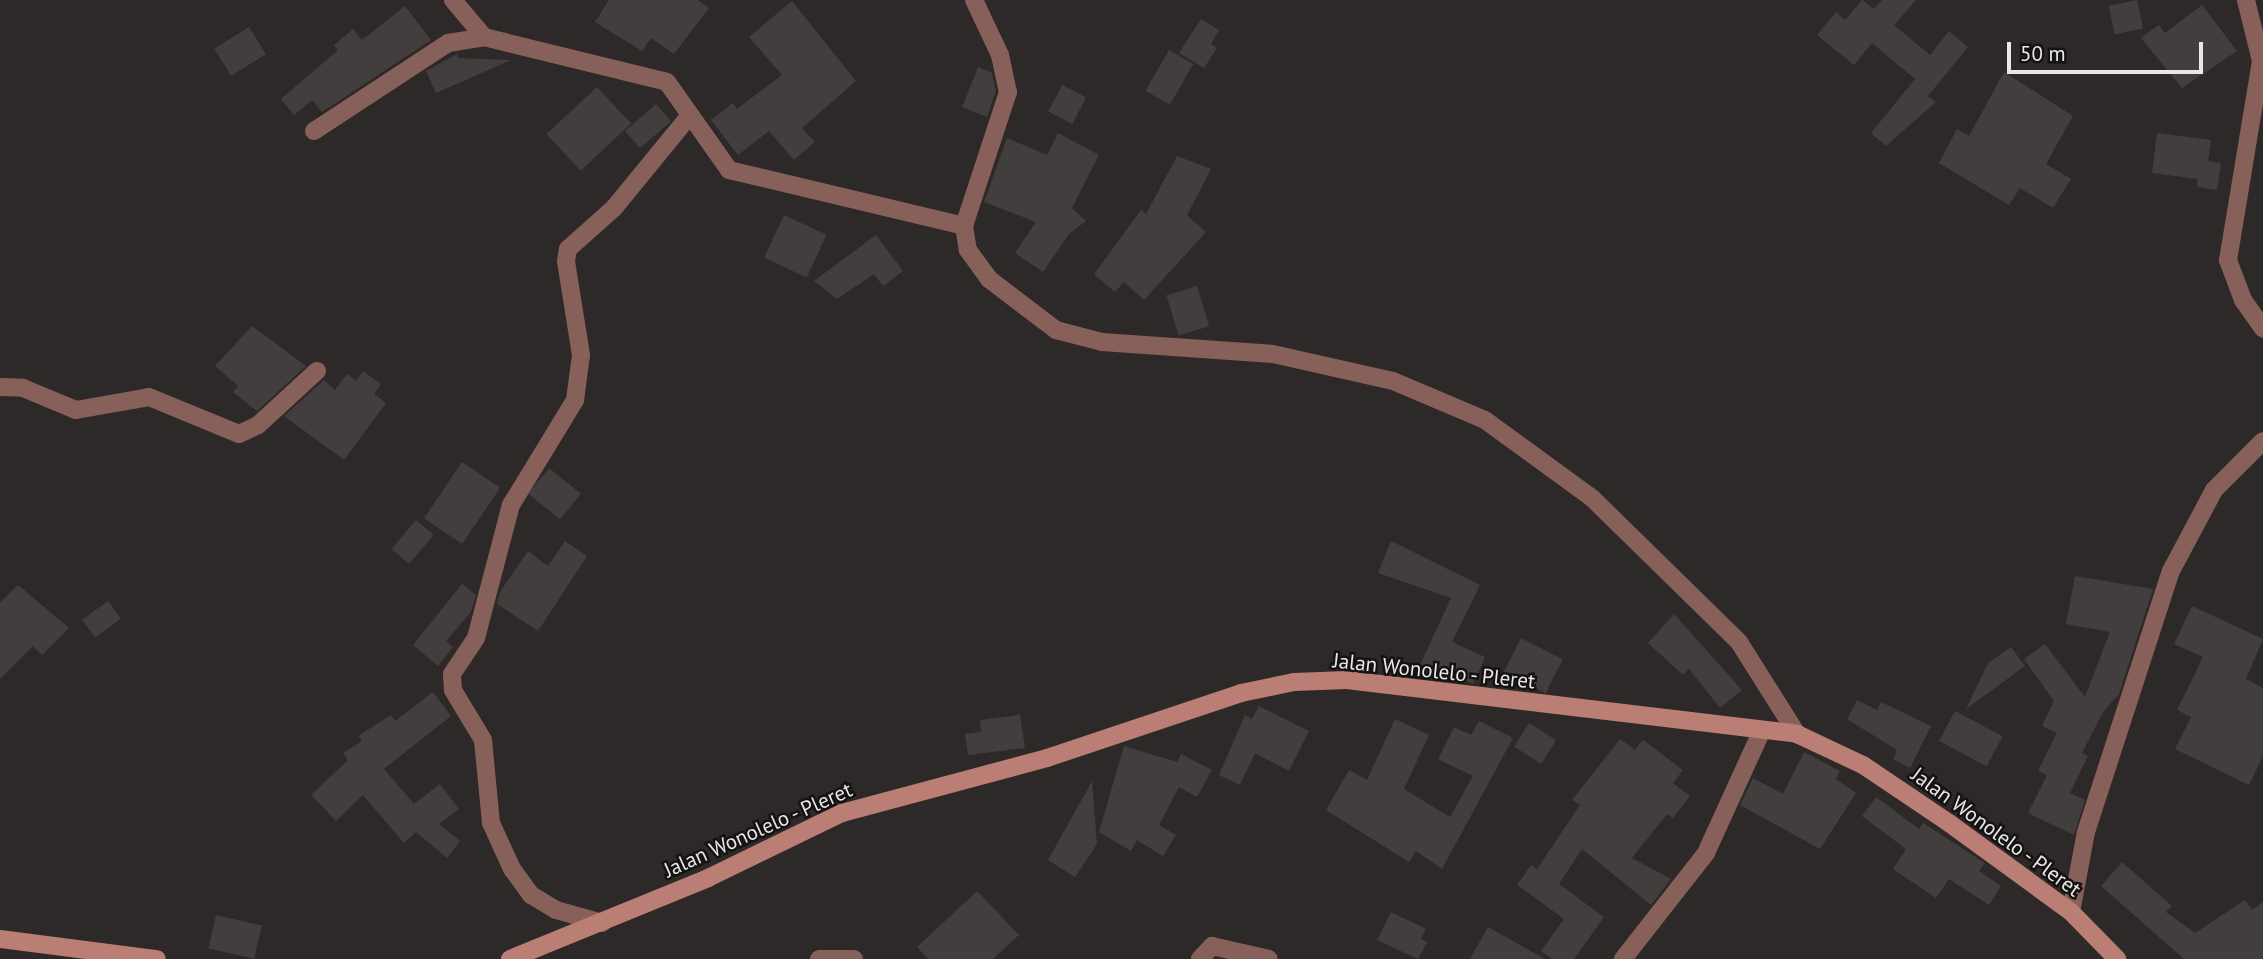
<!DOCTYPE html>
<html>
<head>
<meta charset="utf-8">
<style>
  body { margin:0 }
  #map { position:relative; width:2263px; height:959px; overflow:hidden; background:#2d2928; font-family:"PT Sans",sans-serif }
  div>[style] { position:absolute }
  .building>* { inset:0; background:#423e3d; transform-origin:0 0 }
  .street>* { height:18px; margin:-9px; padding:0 9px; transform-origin:9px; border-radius:9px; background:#87605a }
  .secondary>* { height:18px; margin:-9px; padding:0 9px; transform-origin:9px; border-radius:9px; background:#bb7e74 }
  span { translate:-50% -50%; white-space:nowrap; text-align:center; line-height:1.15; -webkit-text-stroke:5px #141212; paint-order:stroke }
  .street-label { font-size:21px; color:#eae7e7 }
  .scale { position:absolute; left:2007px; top:42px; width:196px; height:32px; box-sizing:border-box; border:4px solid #eae7e7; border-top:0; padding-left:9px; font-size:21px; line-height:24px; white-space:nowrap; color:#eae7e7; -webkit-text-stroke:5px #141212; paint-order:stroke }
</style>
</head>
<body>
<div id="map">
  <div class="building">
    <i style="clip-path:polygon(609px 0,698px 0,709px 8px,674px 54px,651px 38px,642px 51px,595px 22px)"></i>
    <i style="clip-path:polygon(1862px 0,1874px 9px,1882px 0,1916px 0,1894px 25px,1930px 55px,1949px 31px,1968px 47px,1928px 96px,1936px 102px,1886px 146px,1871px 133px,1915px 79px,1872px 43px,1854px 65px,1817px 35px,1836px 12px,1845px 20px)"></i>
    <i style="left:2137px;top:0;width:29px;height:29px;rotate:78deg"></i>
    <i style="clip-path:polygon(792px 1px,856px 81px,802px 128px,815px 142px,794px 160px,769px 131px,738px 155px,711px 120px,733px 103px,737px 109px,782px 75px,749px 37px)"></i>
    <i style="clip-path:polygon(2202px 5px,2237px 51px,2182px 88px,2141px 38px,2159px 25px,2165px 33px)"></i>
    <i style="clip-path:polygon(405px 6px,431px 40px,322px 112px,312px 100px,294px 115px,281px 99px,338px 50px,334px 45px,353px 29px,362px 40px)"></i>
    <i style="clip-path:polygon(1201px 19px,1219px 30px,1211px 44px,1217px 48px,1204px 68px,1179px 53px)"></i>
    <i style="left:249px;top:27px;width:32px;height:41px;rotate:58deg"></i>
    <i style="left:1169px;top:50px;width:28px;height:47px;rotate:30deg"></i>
    <i style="clip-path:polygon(457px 54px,458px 58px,511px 60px,436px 93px,426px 71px)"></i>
    <i style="clip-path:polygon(978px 67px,992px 73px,996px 91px,987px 117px,962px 107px)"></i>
    <i style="clip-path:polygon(2004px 72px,2073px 116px,2046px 164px,2071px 179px,2053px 208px,2020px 188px,2009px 205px,1939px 163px,1957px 129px,1969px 136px)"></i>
    <i style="left:1062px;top:85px;width:27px;height:30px;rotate:27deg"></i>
    <i style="left:597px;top:87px;width:50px;height:69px;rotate:47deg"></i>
    <i style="left:656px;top:104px;width:23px;height:41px;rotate:49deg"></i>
    <i style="clip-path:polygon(1058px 133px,1099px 155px,1072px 208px,1086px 221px,1069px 234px,1043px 272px,1015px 253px,1036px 222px,984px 202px,1007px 138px,1047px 155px)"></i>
    <i style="clip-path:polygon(2157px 133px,2211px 140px,2208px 161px,2221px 163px,2217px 190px,2197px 187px,2198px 179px,2152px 173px)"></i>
    <i style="clip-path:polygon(1177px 156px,1211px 169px,1187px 215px,1206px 232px,1144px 300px,1124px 282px,1115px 292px,1094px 274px,1141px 210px,1146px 214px)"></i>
    <i style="left:784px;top:215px;width:47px;height:47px;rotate:25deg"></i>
    <i style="clip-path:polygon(876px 235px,903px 271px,883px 286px,874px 274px,837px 299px,814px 281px)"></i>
    <i style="left:1197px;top:286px;width:42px;height:32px;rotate:73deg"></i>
    <i style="clip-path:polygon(252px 326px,306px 366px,257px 411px,233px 392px,238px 386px,215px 366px)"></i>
    <i style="clip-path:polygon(363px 371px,381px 384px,374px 394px,386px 403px,344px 460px,284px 416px,324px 380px,335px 390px,347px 374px,356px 381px)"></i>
    <i style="left:462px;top:462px;width:46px;height:68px;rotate:34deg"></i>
    <i style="left:549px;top:468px;width:41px;height:33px;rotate:39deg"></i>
    <i style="left:416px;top:520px;width:23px;height:38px;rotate:40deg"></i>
    <i style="clip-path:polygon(565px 541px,587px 556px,538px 631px,497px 604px,500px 592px,528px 551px,548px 566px)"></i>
    <i style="clip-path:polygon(1391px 541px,1480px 585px,1452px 642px,1485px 657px,1473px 684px,1440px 668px,1434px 679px,1415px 676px,1451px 598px,1378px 573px)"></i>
    <i style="clip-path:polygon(2075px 576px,2153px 589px,2119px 694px,2103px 712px,2082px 753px,2088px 756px,2070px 793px,2085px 800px,2074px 835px,2028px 813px,2047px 775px,2038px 771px,2057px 733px,2042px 726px,2054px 701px,2024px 659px,2045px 644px,2085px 697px,2110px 632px,2066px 624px)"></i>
    <i style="clip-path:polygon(462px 584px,476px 595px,471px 612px,446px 641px,453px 647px,438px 666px,413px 645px)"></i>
    <i style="clip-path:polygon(18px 585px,69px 628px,42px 655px,33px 646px,0 679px,0 603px)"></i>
    <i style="left:108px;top:601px;width:22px;height:32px;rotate:54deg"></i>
    <i style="clip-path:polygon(2192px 606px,2263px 639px,2246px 679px,2263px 688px,2263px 756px,2249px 785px,2175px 749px,2191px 717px,2177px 710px,2203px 657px,2174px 644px)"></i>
    <i style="clip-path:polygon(1674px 614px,1742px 690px,1720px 708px,1689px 669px,1683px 675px,1648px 643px)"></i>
    <i style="left:1521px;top:638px;width:47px;height:38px;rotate:27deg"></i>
    <i style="clip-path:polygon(2011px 647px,2025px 666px,1966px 709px,1988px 663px)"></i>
    <i style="clip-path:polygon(433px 692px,451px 716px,384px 769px,414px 804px,440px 784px,459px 809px,439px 824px,460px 841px,447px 858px,416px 832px,404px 843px,363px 795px,336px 821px,311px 795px,348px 760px,343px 753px,362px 741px,358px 736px,391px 715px,395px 721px)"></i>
    <i style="clip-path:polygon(1857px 700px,1877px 710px,1881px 702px,1931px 726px,1910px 768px,1893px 759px,1897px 750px,1847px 719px)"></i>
    <i style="clip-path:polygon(1259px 706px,1309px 731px,1289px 771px,1255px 753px,1240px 785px,1219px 775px,1245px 715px,1252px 719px)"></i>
    <i style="left:1955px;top:711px;width:54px;height:34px;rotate:28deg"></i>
    <i style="clip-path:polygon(1020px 715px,1025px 748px,968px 755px,965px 734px,981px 732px,980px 720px)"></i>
    <i style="clip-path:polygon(1395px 719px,1429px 735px,1404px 789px,1450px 817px,1473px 776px,1438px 759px,1454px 727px,1471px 735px,1479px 721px,1513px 738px,1442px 869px,1416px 851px,1409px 862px,1326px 810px,1349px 770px,1367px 780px)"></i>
    <i style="left:1529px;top:723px;width:32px;height:28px;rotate:32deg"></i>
    <i style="clip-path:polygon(1620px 739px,1635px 750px,1643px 740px,1683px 770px,1673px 783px,1690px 796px,1673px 818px,1667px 814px,1632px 858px,1671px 879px,1651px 905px,1582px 849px,1559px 884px,1604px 917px,1574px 959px,1552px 959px,1541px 951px,1564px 919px,1517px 885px,1531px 865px,1537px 869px,1580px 805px,1572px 800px)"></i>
    <i style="clip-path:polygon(1124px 746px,1177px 762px,1181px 754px,1212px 770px,1197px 797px,1179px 787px,1159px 825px,1176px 835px,1163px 856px,1137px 840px,1131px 851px,1099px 832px)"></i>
    <i style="clip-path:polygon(1804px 752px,1840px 771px,1836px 779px,1856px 793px,1820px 849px,1740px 805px,1753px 778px,1783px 794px)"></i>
    <i style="clip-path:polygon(1092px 781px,1097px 844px,1075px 877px,1048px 860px)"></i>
    <i style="clip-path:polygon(1876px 797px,1919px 829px,1923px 823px,1985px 863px,1979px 871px,2001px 886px,1989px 905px,1949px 879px,1936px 898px,1893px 869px,1906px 849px,1862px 816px)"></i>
    <i style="clip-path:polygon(2122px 862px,2172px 906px,2166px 912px,2195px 933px,2245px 900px,2252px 910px,2263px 902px,2263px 959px,2184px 959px,2101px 886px)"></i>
    <i style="clip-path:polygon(977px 891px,1019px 935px,993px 959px,928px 959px,917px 947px)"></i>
    <i style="clip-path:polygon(1391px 912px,1426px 929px,1421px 939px,1427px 942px,1418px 959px,1377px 940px)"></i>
    <i style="left:216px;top:915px;width:47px;height:34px;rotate:13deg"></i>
    <i style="clip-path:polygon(1488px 927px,1545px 959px,1470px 959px)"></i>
  </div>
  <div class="street">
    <i style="left:453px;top:0;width:48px;rotate:50deg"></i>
    <i style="left:974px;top:0;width:61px;rotate:64.7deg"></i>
    <i style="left:1000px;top:55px;width:38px;rotate:78deg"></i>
    <i style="left:1008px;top:92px;width:141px;rotate:108.2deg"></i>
    <i style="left:964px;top:226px;width:24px;rotate:81deg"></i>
    <i style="left:968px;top:250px;width:36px;rotate:54deg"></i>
    <i style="left:989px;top:279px;width:84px;rotate:37.3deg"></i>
    <i style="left:1056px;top:330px;width:48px;rotate:14.6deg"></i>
    <i style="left:1102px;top:342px;width:171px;rotate:4deg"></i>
    <i style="left:1273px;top:354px;width:123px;rotate:12.7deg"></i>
    <i style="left:1393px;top:381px;width:100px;rotate:23deg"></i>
    <i style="left:1485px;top:420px;width:132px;rotate:36.1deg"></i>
    <i style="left:1592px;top:498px;width:206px;rotate:44.4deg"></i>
    <i style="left:1739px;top:642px;width:109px;rotate:57.8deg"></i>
    <i style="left:2246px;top:0;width:63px;rotate:76.2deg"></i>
    <i style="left:2261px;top:61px;width:202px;rotate:99.4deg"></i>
    <i style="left:2228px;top:260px;width:43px;rotate:69.4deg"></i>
    <i style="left:2243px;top:300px;width:35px;rotate:55deg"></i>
    <i style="left:314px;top:131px;width:160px;rotate:-33.3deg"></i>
    <i style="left:448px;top:43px;width:36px;rotate:-9deg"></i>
    <i style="left:484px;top:37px;width:188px;rotate:13.8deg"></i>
    <i style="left:667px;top:82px;width:108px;rotate:54.8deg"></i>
    <i style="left:729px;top:170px;width:242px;rotate:13.4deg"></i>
    <i style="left:0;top:387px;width:23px;rotate:2deg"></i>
    <i style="left:23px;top:388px;width:57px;rotate:22.5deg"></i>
    <i style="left:76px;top:410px;width:74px;rotate:-10.1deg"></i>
    <i style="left:149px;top:397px;width:97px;rotate:22.3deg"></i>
    <i style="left:239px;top:434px;width:21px;rotate:-25deg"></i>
    <i style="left:258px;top:425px;width:80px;rotate:-42.5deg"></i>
    <i style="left:2071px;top:912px;width:81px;rotate:-79.4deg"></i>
    <i style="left:2086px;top:832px;width:274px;rotate:-72deg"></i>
    <i style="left:2171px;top:571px;width:92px;rotate:-62deg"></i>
    <i style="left:2214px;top:490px;width:69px;rotate:-45deg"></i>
    <i style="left:602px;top:923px;width:48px;rotate:-164.2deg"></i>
    <i style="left:556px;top:910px;width:29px;rotate:-149deg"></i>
    <i style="left:531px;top:895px;width:32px;rotate:-126deg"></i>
    <i style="left:512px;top:869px;width:51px;rotate:-114.5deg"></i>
    <i style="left:491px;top:823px;width:83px;rotate:-95.5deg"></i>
    <i style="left:483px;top:740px;width:58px;rotate:-121deg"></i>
    <i style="left:453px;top:690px;width:16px;rotate:-94deg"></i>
    <i style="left:452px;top:674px;width:43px;rotate:-56.3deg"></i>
    <i style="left:476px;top:638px;width:138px;rotate:-75.3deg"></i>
    <i style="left:511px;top:505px;width:123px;rotate:-58.6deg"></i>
    <i style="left:575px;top:400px;width:45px;rotate:-82.4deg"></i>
    <i style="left:581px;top:355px;width:95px;rotate:-99.1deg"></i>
    <i style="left:566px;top:261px;width:12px;rotate:-81deg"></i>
    <i style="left:568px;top:249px;width:62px;rotate:-41.7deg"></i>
    <i style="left:614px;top:208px;width:120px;rotate:-50.7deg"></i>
    <i style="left:819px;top:959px;width:35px"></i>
    <i style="left:1200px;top:959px;width:18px;rotate:-47deg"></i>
    <i style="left:1212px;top:946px;width:58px;rotate:12.8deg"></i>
    <i style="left:1623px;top:959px;width:135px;rotate:-51.9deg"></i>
    <i style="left:1706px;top:853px;width:135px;rotate:-65.5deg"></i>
  </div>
  <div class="secondary">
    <i style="left:0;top:939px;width:158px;rotate:7.3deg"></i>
    <i style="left:510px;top:959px;width:214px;rotate:-22.2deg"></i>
    <i style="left:708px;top:878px;width:149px;rotate:-25.9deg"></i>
    <i style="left:842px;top:813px;width:212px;rotate:-15deg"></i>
    <i style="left:1047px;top:758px;width:205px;rotate:-18.5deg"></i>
    <i style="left:1241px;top:693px;width:54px;rotate:-11.7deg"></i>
    <i style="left:1294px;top:682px;width:53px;rotate:-2.2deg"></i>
    <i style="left:1347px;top:680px;width:453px;rotate:6.8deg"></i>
    <i style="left:1797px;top:734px;width:73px;rotate:25.2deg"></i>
    <i style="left:1863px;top:765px;width:104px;rotate:34deg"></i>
    <i style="left:1949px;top:823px;width:151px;rotate:36.1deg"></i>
    <i style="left:2071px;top:912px;width:66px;rotate:45.6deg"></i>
  </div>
  <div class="street-label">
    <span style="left:1434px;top:671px;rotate:6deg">Jalan Wonolelo - Pleret</span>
    <span style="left:758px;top:830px;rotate:-24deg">Jalan Wonolelo - Pleret</span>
    <span style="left:1996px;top:832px;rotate:36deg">Jalan Wonolelo - Pleret</span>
  </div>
  <div class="scale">50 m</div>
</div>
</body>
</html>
